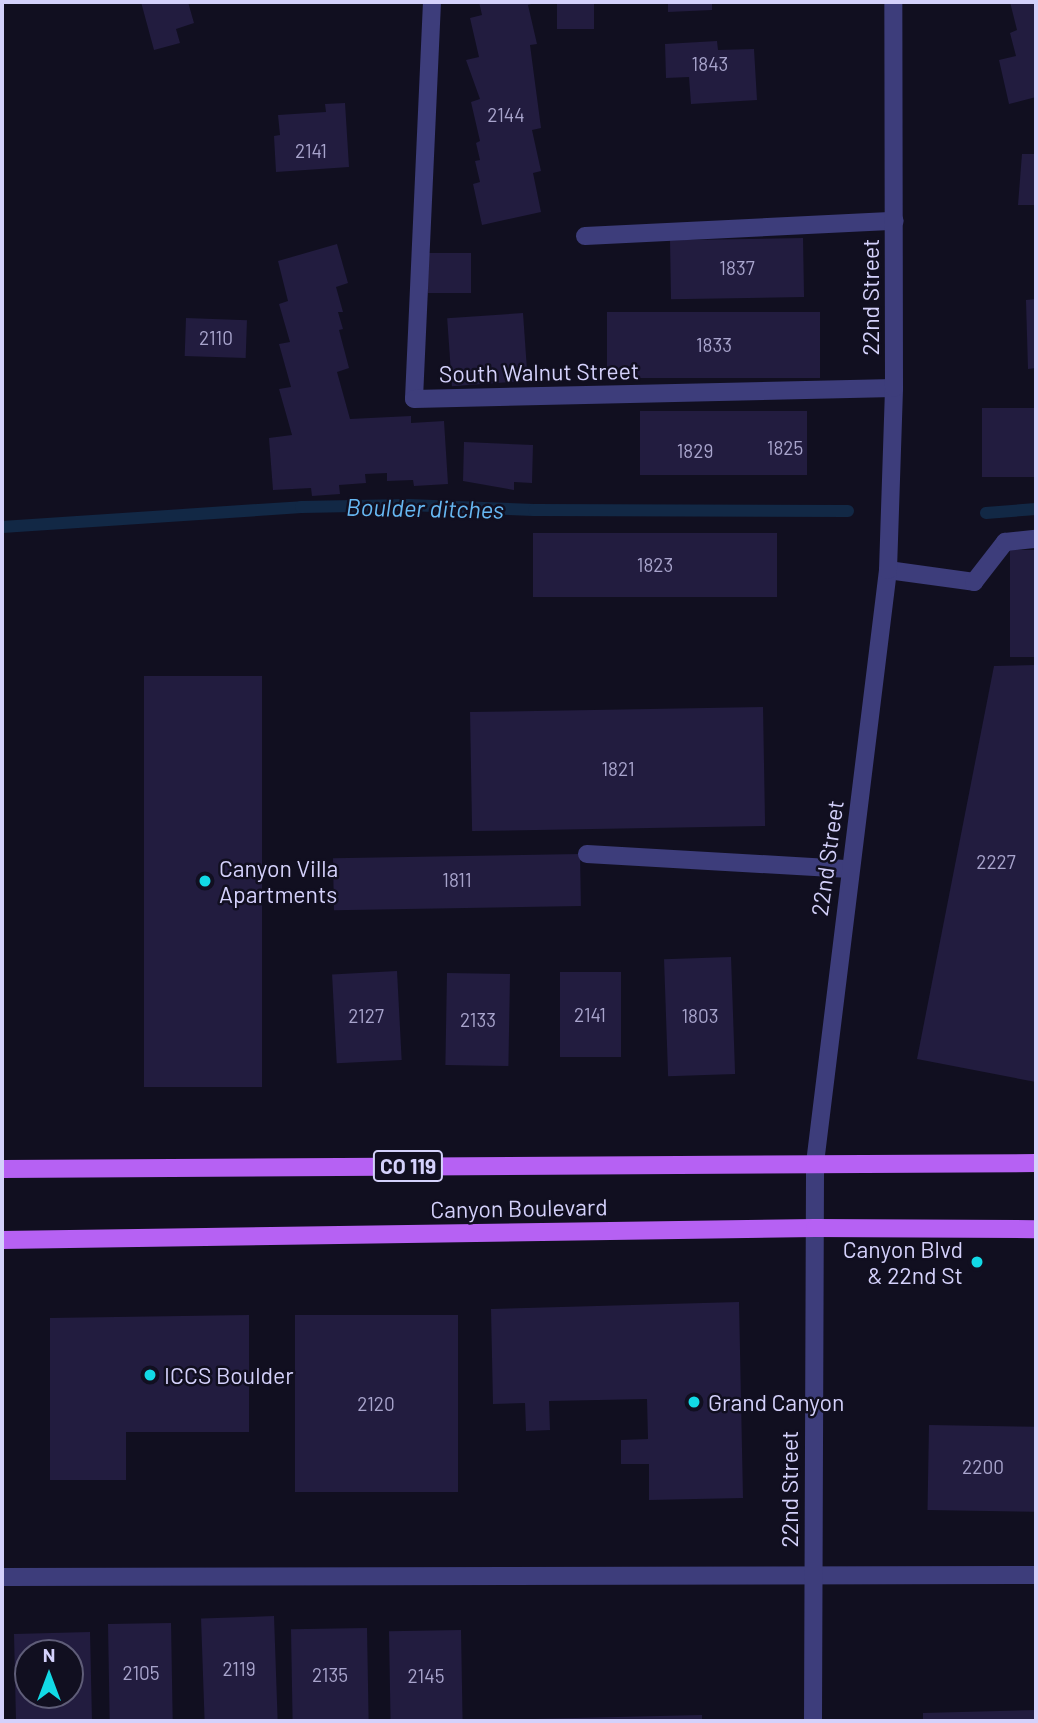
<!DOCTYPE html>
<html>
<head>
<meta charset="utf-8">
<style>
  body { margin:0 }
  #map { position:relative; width:1038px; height:1723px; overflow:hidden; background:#110f20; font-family:Barlow,sans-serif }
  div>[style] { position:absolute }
  .stream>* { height:12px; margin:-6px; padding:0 6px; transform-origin:6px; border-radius:6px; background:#122845 }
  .building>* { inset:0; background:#221c3f; transform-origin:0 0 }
  .minor>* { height:18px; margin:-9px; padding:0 9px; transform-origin:9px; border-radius:9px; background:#3d3d7b }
  .major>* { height:18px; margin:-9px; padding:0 9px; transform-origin:9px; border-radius:9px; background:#b661f3 }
  .dots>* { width:19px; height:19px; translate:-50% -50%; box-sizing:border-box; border:4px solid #110f20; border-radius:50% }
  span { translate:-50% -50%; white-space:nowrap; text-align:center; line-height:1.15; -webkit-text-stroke:5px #110f20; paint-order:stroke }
  .number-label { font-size:19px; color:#a8a4cc }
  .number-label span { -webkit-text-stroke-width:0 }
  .shield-label span { padding:2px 5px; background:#110f20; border:2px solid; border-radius:5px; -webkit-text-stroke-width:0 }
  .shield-label { font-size:21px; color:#d4d1fb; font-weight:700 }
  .street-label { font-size:23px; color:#d4d1fb }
  .poi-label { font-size:23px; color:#d4d1fb }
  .left { translate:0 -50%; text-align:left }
  .right { translate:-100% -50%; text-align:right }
  .water-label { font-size:24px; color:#67b8f3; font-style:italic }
  .frame { position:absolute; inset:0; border:4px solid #d4d1fb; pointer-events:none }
  .north { position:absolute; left:14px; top:1639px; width:70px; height:70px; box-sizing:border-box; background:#110f20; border:2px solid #5f5d78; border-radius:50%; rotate:0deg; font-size:19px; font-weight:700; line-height:28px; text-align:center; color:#d4d1fb }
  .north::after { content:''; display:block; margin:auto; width:24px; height:32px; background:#12dae6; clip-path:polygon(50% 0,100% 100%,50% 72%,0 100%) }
</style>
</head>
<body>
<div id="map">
  <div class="stream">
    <i style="left:986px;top:513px;width:50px;rotate:-4.6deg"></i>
    <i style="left:2px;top:527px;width:300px;rotate:-3.8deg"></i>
    <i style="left:301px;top:507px;width:107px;rotate:-1.1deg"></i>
    <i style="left:408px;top:505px;width:126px;rotate:2.3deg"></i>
    <i style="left:534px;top:510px;width:314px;rotate:0.2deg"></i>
  </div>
  <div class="building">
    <i style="clip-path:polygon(141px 2px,188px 2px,194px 23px,176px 29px,180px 43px,154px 50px)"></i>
    <i style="clip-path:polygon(479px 2px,538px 2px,528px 5px,537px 44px,530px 45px,541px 128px,532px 130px,541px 171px,533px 173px,541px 212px,482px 225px,473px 184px,480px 182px,475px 161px,480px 160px,476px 143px,480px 141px,471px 102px,480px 99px,466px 60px,479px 57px,470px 18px,482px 15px)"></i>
    <i style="left:557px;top:2px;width:37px;height:27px"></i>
    <i style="clip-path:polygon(668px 2px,712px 2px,712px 10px,668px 12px)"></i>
    <i style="clip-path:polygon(1010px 2px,1036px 2px,1036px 97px,1009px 104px,999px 60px,1016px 56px,1010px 33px,1017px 30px)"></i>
    <i style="clip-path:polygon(717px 41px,718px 50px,754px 49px,757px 100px,691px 104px,689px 77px,666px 78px,665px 44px)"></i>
    <i style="clip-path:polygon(345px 103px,349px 167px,276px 172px,274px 136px,280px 135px,278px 115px,326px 112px,325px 104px)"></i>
    <i style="clip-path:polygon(1022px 154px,1036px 154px,1036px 205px,1018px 205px)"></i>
    <i style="left:803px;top:238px;width:59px;height:133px;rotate:89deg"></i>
    <i style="clip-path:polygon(337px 244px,348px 283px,336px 287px,343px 312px,338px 312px,343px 329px,339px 330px,349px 368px,337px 372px,350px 419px,411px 416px,411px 423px,444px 421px,448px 484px,414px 486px,413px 480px,387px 481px,387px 473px,365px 474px,366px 483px,339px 485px,340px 494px,312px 496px,311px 488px,273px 490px,269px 438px,292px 435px,279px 389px,291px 387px,279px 344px,290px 342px,279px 304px,288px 301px,278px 261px)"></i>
    <i style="left:428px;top:253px;width:43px;height:40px"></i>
    <i style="clip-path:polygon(1036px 299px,1036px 368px,1028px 369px,1026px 300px)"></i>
    <i style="left:607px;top:312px;width:213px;height:66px"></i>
    <i style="left:523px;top:313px;width:68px;height:76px;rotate:86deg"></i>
    <i style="left:186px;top:318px;width:61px;height:38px;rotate:2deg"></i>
    <i style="left:1036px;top:408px;width:69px;height:54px;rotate:90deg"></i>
    <i style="left:807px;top:411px;width:64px;height:167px;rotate:90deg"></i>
    <i style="clip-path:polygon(464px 442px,533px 445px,532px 483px,514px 482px,514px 490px,463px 481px)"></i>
    <i style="left:777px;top:533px;width:64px;height:244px;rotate:90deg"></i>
    <i style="left:1010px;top:550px;width:26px;height:107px"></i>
    <i style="clip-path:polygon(1036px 665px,1036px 1082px,917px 1059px,994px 666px)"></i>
    <i style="left:144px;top:676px;width:118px;height:411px"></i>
    <i style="left:763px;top:707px;width:119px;height:293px;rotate:89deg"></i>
    <i style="left:580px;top:854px;width:52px;height:247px;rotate:89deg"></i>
    <i style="left:731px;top:957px;width:117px;height:67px;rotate:88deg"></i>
    <i style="left:397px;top:971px;width:89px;height:65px;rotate:87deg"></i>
    <i style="left:560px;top:972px;width:61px;height:85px"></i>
    <i style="left:447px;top:973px;width:63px;height:92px;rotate:1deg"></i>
    <i style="clip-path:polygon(739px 1302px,743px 1498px,649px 1500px,649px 1464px,621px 1464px,621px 1440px,648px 1439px,647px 1399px,549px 1401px,550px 1430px,526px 1431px,525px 1403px,493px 1404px,491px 1309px)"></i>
    <i style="clip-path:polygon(249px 1315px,249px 1432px,126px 1432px,126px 1480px,50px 1480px,50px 1318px)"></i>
    <i style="left:295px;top:1315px;width:163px;height:177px"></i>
    <i style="left:929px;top:1425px;width:107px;height:85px;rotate:1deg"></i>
    <i style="left:274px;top:1616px;width:105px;height:73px;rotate:88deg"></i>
    <i style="left:171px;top:1623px;width:98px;height:63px;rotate:89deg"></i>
    <i style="left:367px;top:1628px;width:93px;height:76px;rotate:89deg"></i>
    <i style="left:461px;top:1630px;width:91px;height:72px;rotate:89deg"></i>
    <i style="clip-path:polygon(evenodd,90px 1632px,92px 1721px,16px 1721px,14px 1634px,90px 1632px,28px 1653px,70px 1653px,70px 1695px,28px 1695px,28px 1653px)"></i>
    <i style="clip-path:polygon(1036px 1710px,1036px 1721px,923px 1721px,923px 1713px)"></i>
    <i style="clip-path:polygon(702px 1715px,702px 1721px,532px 1721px,532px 1719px)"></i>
  </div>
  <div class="minor">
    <i style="left:432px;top:2px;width:397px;rotate:92.6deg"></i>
    <i style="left:414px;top:399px;width:480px;rotate:-1.3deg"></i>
    <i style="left:585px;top:236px;width:310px;rotate:-2.8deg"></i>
    <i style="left:888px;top:570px;width:87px;rotate:7.9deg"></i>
    <i style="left:974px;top:582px;width:51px;rotate:-52.2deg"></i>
    <i style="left:1005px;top:542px;width:31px;rotate:-6deg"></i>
    <i style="left:587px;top:854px;width:263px;rotate:3.3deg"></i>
    <i style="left:2px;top:1577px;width:1034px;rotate:-0.11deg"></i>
    <i style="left:813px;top:1721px;width:558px;rotate:-89.79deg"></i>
    <i style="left:815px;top:1163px;width:597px;rotate:-82.98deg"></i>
    <i style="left:888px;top:570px;width:182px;rotate:-88.1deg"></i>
    <i style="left:894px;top:388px;width:386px;rotate:-90.1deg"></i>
  </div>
  <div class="major">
    <i style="left:2px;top:1169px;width:1034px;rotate:-0.33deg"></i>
    <i style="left:2px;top:1240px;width:813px;rotate:-0.85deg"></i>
    <i style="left:815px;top:1228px;width:221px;rotate:0.3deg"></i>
  </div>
  <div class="dots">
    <i style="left:205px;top:881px;background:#12dae6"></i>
    <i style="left:977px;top:1262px;background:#12dae6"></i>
    <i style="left:150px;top:1375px;background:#12dae6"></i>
    <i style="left:694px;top:1402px;background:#12dae6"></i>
  </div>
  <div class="number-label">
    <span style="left:710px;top:64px">1843</span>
    <span style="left:506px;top:115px">2144</span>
    <span style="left:311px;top:151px">2141</span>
    <span style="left:737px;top:268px">1837</span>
    <span style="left:216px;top:338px">2110</span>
    <span style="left:714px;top:345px">1833</span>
    <span style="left:785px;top:448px">1825</span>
    <span style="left:695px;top:451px">1829</span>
    <span style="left:655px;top:565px">1823</span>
    <span style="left:618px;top:769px">1821</span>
    <span style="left:996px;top:862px">2227</span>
    <span style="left:457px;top:880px">1811</span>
    <span style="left:590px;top:1015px">2141</span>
    <span style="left:366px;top:1016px">2127</span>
    <span style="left:700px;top:1016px">1803</span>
    <span style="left:478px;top:1020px">2133</span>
    <span style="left:376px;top:1404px">2120</span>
    <span style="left:983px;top:1467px">2200</span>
    <span style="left:239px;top:1669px">2119</span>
    <span style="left:141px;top:1673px">2105</span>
    <span style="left:330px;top:1675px">2135</span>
    <span style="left:426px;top:1676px">2145</span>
  </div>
  <div class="shield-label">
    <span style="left:408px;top:1166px">CO 119</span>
  </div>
  <div class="street-label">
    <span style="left:870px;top:297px;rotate:-90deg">22nd Street</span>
    <span style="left:539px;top:372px;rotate:-1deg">South Walnut Street</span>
    <span style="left:827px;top:858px;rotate:-82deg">22nd Street</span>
    <span style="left:519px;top:1208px;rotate:-1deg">Canyon Boulevard</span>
    <span style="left:789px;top:1489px;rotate:-90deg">22nd Street</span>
  </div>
  <div class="poi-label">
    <span class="left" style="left:219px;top:881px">Canyon Villa<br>Apartments</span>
    <span class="right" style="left:963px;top:1262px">Canyon Blvd<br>&amp; 22nd St</span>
    <span class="left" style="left:164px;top:1375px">ICCS Boulder</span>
    <span class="left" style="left:708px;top:1402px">Grand Canyon</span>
  </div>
  <div class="water-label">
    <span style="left:425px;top:508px;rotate:1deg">Boulder ditches</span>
  </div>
  <div class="frame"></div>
  <div class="north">N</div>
</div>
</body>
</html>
